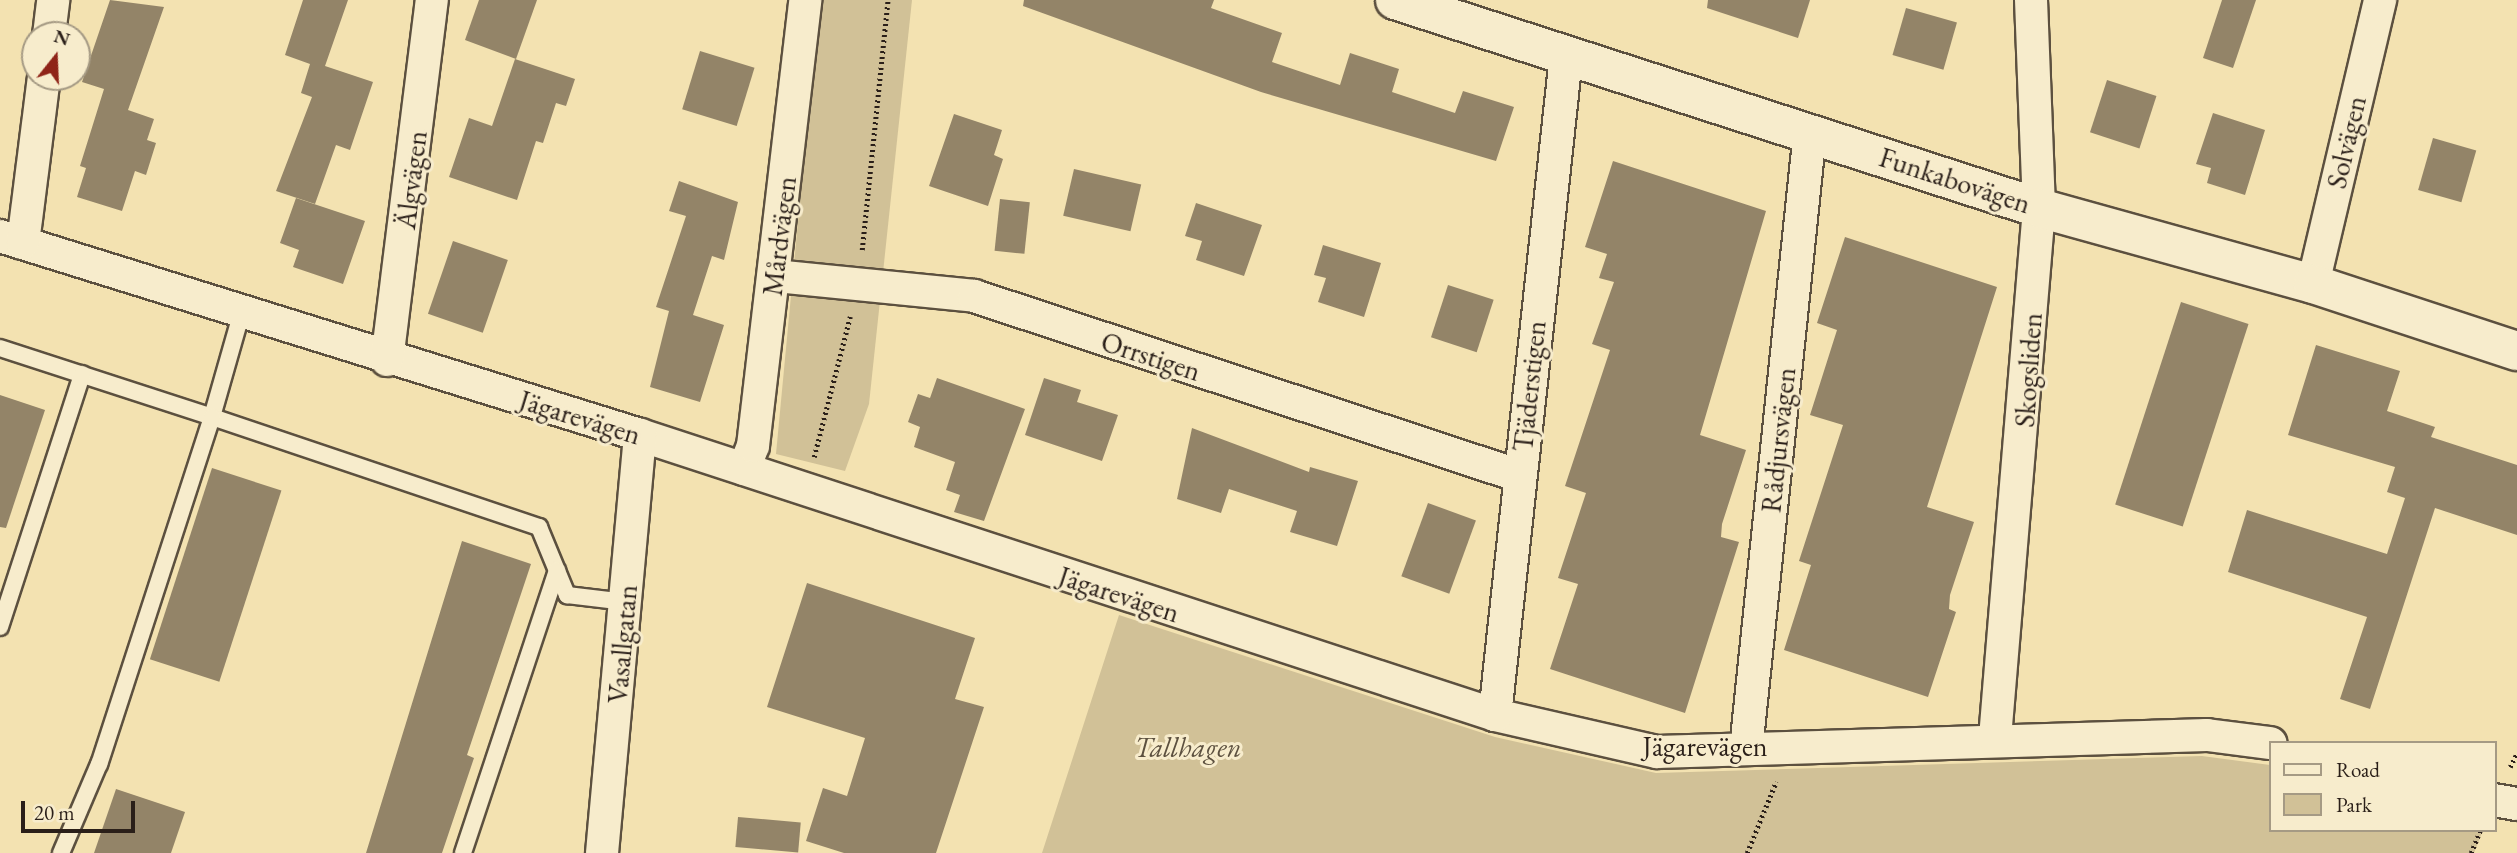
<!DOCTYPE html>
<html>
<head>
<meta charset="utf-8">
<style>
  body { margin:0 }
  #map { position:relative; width:2517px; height:853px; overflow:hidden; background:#f3e2b1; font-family:"EB Garamond",serif }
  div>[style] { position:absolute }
  .green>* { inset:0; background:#d1c197 }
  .building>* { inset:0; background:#938468; transform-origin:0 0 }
  .path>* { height:4.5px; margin-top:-2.25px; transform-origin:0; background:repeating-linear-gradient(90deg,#2a1f19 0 2px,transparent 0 5.5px) }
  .roads { filter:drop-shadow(2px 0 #5c503f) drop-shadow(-2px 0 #5c503f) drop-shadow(0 2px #5c503f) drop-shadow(0 -2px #5c503f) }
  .service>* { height:16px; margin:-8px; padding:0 8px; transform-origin:8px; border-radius:8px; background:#f7eccc }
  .minor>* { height:32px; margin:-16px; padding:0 16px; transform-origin:16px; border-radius:16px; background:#f7eccc }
  .tertiary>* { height:38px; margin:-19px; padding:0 19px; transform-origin:19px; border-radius:19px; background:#f7eccc }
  span { translate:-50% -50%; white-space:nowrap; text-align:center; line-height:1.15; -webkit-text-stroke:6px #f7eccc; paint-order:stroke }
  .street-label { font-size:28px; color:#2a1f19 }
  .park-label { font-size:28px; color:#5c503f; font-style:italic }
  .legend { position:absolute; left:2269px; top:741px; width:228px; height:91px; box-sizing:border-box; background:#f7eccc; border:2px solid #a59a84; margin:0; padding:9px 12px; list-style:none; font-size:21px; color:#2a1f19 }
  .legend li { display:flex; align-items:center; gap:14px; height:35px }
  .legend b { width:35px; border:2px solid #a59a84 }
  .north { position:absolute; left:21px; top:21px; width:70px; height:70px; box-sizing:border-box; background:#f7eccc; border:2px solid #a59a84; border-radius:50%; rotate:18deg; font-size:19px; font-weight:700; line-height:28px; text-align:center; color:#2a1f19 }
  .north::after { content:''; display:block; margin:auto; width:24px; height:32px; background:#8f2418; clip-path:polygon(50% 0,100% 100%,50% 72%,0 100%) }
  .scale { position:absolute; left:21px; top:801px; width:114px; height:32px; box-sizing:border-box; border:4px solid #2a1f19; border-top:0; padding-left:9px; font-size:21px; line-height:24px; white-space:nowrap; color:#2a1f19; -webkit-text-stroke:5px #f7eccc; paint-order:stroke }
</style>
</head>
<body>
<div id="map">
  <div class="green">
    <i style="clip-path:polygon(819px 0,912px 0,869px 404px,845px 471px,776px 454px)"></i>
    <i style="clip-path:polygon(1119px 615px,1495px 737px,1656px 773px,2202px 756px,2270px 765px,2270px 830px,2483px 830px,2474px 853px,1042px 853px)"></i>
  </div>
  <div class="building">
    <i style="clip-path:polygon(110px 0,164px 7px,128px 110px,154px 119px,147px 140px,156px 143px,146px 175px,135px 171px,122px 211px,77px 197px,86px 168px,80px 166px,104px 89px,82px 82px)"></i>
    <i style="clip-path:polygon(303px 0,348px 0,325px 66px,373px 82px,350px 150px,336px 145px,315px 204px,276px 191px,312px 97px,301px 93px,310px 64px,285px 55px)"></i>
    <i style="clip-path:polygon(479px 0,537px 0,516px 59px,465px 40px)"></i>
    <i style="clip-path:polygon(1024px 0,1214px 0,1211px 8px,1282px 33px,1272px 62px,1340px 85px,1350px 53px,1399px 69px,1392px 92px,1455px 113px,1463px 91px,1514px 107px,1496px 161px,1261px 92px,1023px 6px)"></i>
    <i style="clip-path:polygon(1708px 0,1810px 0,1798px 38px,1707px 8px)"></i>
    <i style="clip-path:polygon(2222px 0,2256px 0,2233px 68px,2203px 58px)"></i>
    <i style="left:1906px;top:8px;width:53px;height:49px;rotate:16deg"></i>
    <i style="left:700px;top:51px;width:57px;height:61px;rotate:17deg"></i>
    <i style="clip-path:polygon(515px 59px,575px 79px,566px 106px,556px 103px,543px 143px,536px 141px,517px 200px,449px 177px,469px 118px,492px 126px)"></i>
    <i style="left:2107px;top:80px;width:52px;height:55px;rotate:18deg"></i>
    <i style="clip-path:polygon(2213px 113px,2265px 130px,2245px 195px,2207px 183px,2211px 168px,2196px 164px)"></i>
    <i style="clip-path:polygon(954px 114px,1002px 130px,994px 155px,1003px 159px,988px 206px,929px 186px)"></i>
    <i style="left:2433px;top:138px;width:45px;height:54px;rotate:16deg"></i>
    <i style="clip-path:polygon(1613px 161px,1766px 211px,1700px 435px,1746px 450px,1722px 524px,1721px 537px,1739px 542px,1685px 713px,1550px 669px,1578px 584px,1558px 578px,1586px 493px,1565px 486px,1610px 350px,1592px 344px,1614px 282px,1599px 278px,1607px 254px,1585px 247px)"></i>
    <i style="left:1074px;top:169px;width:69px;height:48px;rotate:13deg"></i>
    <i style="clip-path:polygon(679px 181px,738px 202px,724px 260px,712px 256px,693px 315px,724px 325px,700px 402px,650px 387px,669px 311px,656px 307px,686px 216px,669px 211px)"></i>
    <i style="clip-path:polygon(296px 198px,365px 221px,343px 284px,293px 267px,299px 250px,280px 243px)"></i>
    <i style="left:1000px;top:199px;width:30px;height:52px;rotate:6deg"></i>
    <i style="clip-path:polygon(1196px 203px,1262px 225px,1244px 276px,1196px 260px,1202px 241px,1185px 236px)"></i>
    <i style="clip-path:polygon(1845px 237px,1997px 287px,1927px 507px,1974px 522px,1950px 595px,1949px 609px,1956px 612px,1928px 697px,1784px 650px,1811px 565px,1799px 561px,1843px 425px,1810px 415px,1837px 330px,1817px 323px)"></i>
    <i style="left:453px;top:241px;width:58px;height:77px;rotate:19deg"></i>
    <i style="clip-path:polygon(1323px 245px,1381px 263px,1364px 317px,1318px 302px,1326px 278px,1314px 275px)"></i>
    <i style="left:1448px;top:285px;width:48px;height:55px;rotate:18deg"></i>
    <i style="left:2181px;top:302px;width:71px;height:213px;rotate:18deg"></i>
    <i style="clip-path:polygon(2316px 345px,2400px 371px,2387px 411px,2435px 427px,2431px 437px,2517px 465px,2517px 535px,2435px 508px,2370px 709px,2340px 699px,2367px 617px,2228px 572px,2247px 510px,2387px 554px,2405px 498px,2387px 492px,2395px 467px,2288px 435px)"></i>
    <i style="clip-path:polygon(937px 378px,1025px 409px,984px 521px,954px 512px,960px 495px,946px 490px,955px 462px,914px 447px,920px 427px,908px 422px,918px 394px,930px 398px)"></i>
    <i style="clip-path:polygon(1044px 378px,1081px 390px,1077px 402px,1118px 415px,1102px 461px,1025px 435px)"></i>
    <i style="clip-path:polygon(0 395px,45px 410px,6px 528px,0 527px)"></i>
    <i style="clip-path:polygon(1192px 428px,1309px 472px,1310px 467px,1358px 481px,1337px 546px,1290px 532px,1297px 511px,1229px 489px,1221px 513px,1177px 499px)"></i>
    <i style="left:212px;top:468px;width:73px;height:201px;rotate:18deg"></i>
    <i style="left:1428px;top:503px;width:51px;height:78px;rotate:20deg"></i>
    <i style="clip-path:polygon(462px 541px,531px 564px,467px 755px,474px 758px,442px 853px,366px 853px)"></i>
    <i style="clip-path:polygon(807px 583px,975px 638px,955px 699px,984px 707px,936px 853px,844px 853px,806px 841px,823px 788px,847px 796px,865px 738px,767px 707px)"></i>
    <i style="clip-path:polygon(116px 789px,185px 812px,171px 853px,94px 853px)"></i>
    <i style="left:738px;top:817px;width:63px;height:30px;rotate:5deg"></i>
  </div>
  <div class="path">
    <i style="left:862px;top:250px;width:251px;rotate:-84.1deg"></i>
    <i style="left:814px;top:457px;width:145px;rotate:-75.6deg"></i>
    <i style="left:2510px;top:767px;width:16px;rotate:-63deg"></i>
    <i style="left:1747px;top:853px;width:77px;rotate:-67.8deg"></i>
    <i style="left:2471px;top:853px;width:24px;rotate:-68deg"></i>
  </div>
  <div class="roads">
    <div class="service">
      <i style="left:241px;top:315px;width:106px;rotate:105.9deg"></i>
      <i style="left:212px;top:417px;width:345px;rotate:18.6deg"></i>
      <i style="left:539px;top:527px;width:74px;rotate:67.6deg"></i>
      <i style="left:567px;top:595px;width:59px;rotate:6.8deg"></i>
      <i style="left:0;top:348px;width:223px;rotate:18deg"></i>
      <i style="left:212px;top:417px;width:365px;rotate:108deg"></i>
      <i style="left:99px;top:764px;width:97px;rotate:113.1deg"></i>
      <i style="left:0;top:627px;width:266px;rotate:-72deg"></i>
      <i style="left:463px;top:853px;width:298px;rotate:-71.6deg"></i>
    </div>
    <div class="minor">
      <i style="left:49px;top:35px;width:35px;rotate:-83deg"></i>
      <i style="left:0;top:236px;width:670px;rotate:17.27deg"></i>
      <i style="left:640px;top:435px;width:900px;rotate:18.13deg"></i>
      <i style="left:1495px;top:715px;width:166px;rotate:12.9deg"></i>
      <i style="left:1657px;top:752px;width:550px;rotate:-1.77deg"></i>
      <i style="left:2207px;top:735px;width:64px;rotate:7.2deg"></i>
      <i style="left:23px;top:243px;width:167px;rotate:-82.8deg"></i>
      <i style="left:775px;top:276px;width:200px;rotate:5.7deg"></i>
      <i style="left:974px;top:296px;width:575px;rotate:18.25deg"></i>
      <i style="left:2313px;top:284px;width:292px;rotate:-76.7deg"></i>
      <i style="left:387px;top:360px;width:363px;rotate:-82.9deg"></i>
      <i style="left:744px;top:469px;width:25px;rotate:-69deg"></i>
      <i style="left:753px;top:446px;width:449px;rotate:-83.3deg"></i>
      <i style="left:1495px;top:715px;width:662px;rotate:-83.84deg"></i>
      <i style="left:1995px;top:738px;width:532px;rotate:-85.25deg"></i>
      <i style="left:2039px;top:208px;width:208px;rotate:-92.2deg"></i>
      <i style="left:1746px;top:749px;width:620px;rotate:-84.08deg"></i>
      <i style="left:2494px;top:800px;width:23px;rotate:10deg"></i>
      <i style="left:602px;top:853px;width:420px;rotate:-84.8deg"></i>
    </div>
    <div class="tertiary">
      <i style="left:1395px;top:0;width:677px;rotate:17.9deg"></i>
      <i style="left:2039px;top:208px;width:284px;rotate:15.5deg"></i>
      <i style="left:2313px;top:284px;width:215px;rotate:18.2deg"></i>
    </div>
  </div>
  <div class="street-label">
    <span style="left:2346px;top:142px;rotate:-77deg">Solvägen</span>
    <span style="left:411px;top:180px;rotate:-83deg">Älgvägen</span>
    <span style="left:1955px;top:180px;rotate:18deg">Funkabovägen</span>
    <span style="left:779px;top:236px;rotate:-83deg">Mårdvägen</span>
    <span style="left:1151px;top:356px;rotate:18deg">Orrstigen</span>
    <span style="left:2028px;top:370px;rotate:-86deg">Skogsliden</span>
    <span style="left:1529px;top:386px;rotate:-84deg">Tjäderstigen</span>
    <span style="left:580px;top:417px;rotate:17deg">Jägarevägen</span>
    <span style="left:1778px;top:440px;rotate:-84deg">Rådjursvägen</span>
    <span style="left:1119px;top:594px;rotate:18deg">Jägarevägen</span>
    <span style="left:622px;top:644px;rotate:-85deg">Vasallgatan</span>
    <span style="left:1705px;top:746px">Jägarevägen</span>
  </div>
  <div class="park-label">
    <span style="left:1188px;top:747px">Tallhagen</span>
  </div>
  <ul class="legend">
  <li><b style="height:9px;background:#f7eccc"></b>Road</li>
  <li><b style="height:19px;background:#d1c197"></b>Park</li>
  </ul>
  <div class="north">N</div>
  <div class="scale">20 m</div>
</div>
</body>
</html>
